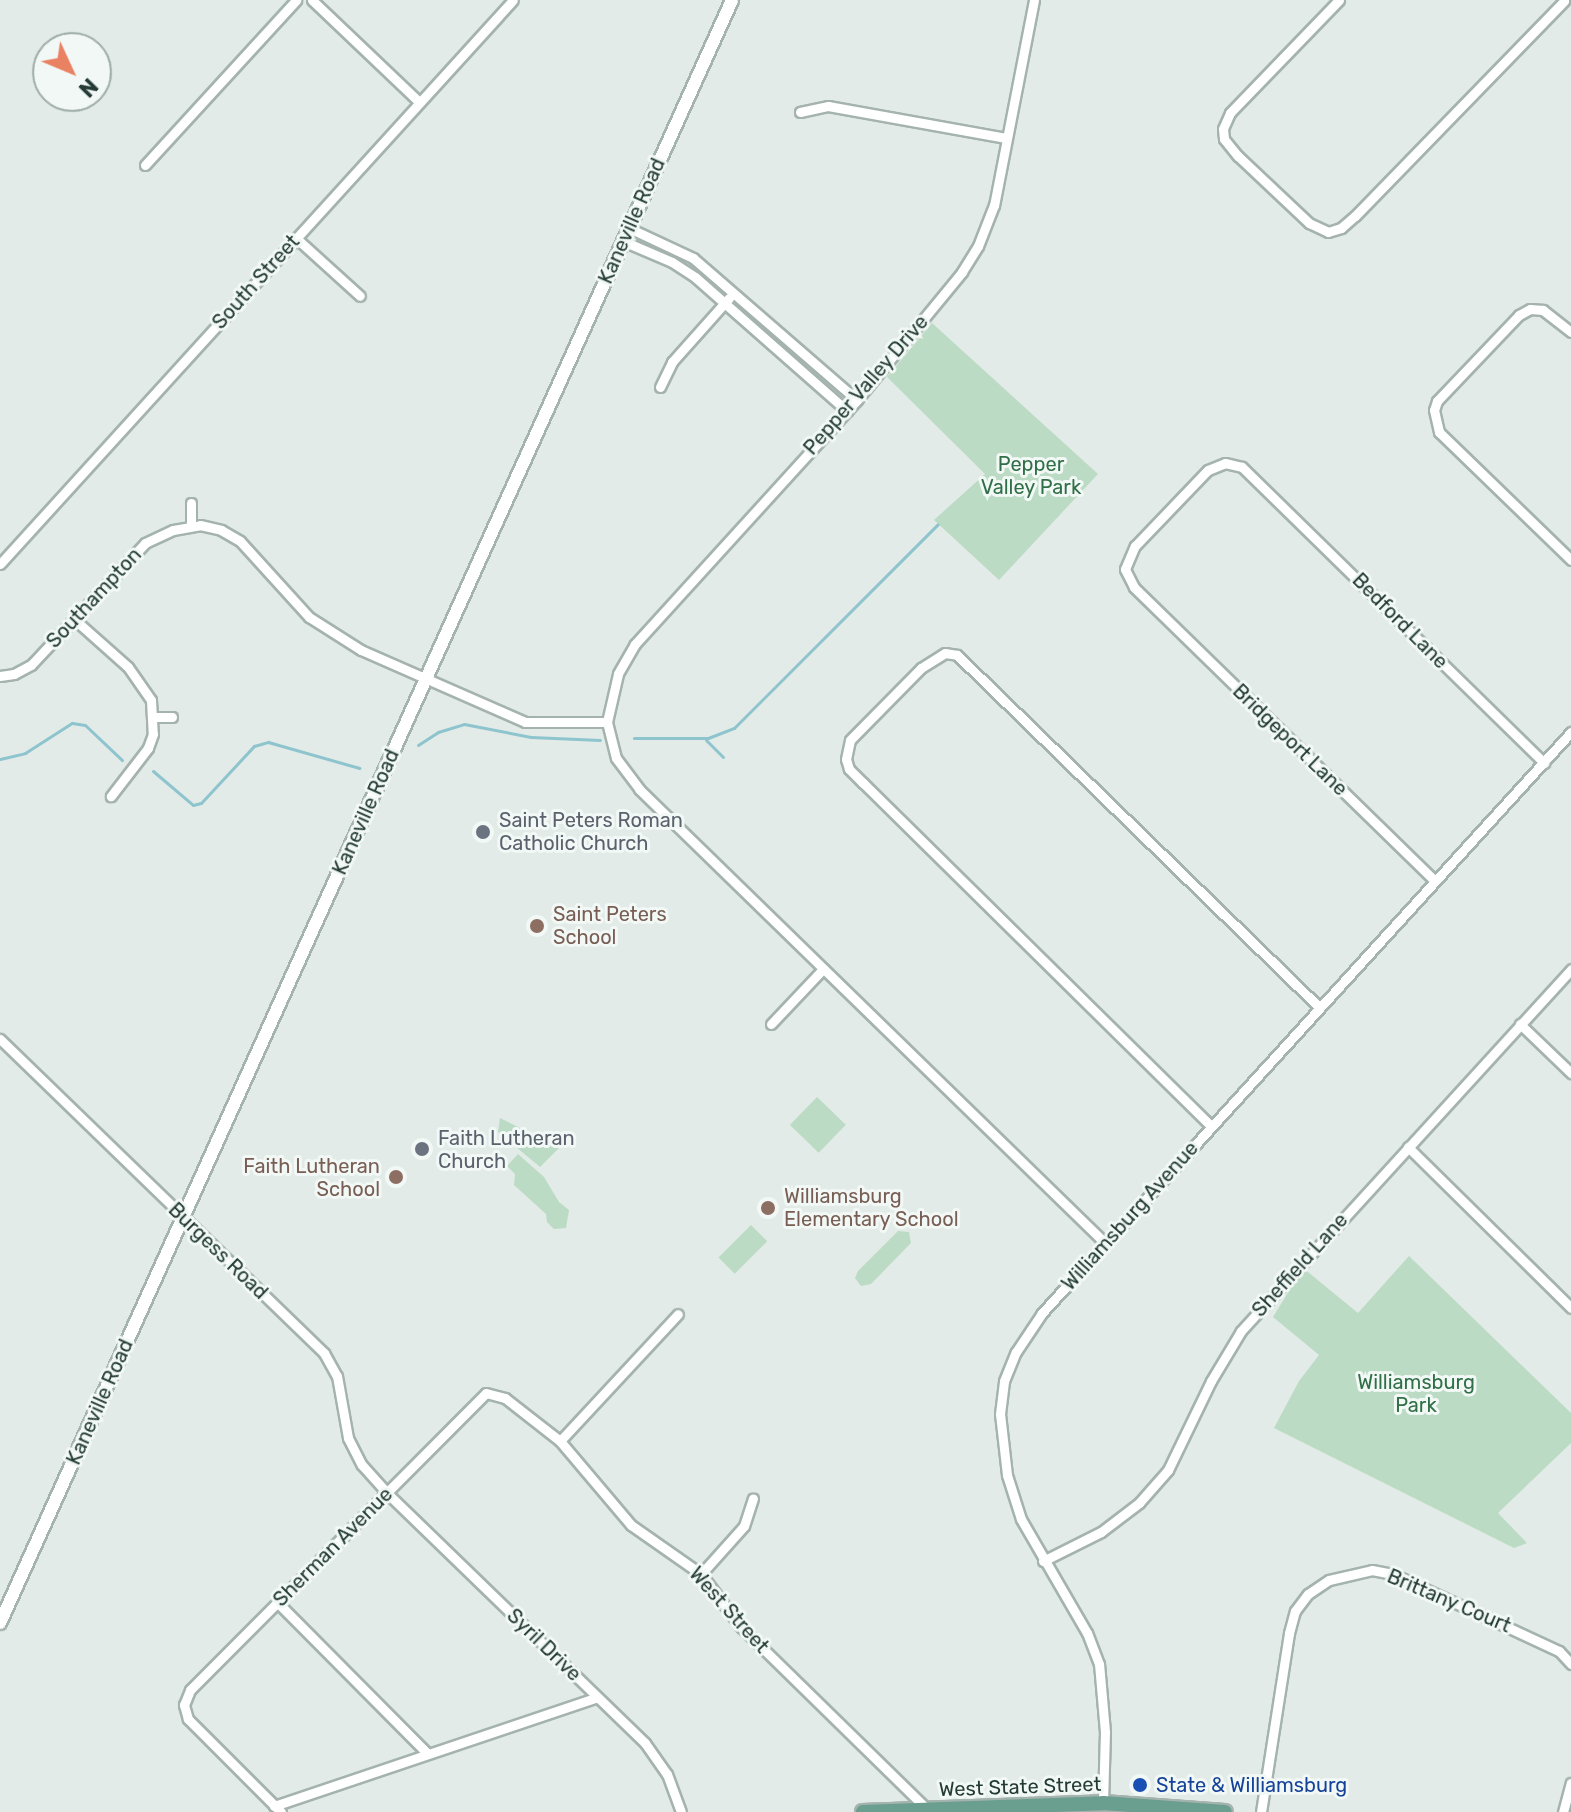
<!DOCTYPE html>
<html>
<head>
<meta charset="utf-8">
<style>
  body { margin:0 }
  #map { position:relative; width:1571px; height:1812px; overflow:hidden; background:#e2ebe7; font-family:Rubik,sans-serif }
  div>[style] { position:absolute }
  .green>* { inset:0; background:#bcdbc4; transform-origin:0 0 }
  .stream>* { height:3px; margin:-1.5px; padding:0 1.5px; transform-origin:1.5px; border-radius:1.5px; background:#8ec4cd }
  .roads { filter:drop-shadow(2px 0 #a5b3ae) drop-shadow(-2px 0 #a5b3ae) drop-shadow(0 2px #a5b3ae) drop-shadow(0 -2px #a5b3ae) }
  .minor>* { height:9px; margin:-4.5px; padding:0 4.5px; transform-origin:4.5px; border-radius:4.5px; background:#fff }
  .secondary>* { height:12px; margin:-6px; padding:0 6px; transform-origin:6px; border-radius:6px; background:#fff }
  .primary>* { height:14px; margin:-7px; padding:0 7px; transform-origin:7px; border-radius:7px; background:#6a9e8f }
  .dots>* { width:22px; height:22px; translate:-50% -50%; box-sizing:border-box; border:4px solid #f2f8f5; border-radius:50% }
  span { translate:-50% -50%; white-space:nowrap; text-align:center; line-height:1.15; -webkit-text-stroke:6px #f2f8f5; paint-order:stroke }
  .street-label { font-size:20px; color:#233b34 }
  .park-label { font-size:20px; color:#306f47 }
  .worship-label { font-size:20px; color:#5b616d }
  .left { translate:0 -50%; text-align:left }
  .education-label { font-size:20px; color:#785e54 }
  .right { translate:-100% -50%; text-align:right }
  .transit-label { font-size:20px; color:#164399 }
  .north { position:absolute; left:32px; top:32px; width:80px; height:80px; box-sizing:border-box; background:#f2f8f5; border:2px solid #9faca8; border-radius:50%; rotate:134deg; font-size:22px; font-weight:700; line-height:32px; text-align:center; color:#233b34 }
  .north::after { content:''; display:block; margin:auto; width:28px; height:36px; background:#e98163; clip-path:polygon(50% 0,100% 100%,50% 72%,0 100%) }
</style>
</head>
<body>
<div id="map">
  <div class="green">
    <i style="clip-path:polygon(932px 323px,1098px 474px,999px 580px,934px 520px,985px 474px,887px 377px)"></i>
    <i style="left:817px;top:1097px;width:40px;height:39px;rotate:44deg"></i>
    <i style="clip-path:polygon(500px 1118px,559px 1148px,540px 1167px,498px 1132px)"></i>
    <i style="clip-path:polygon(518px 1154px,544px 1177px,559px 1202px,569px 1210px,566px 1228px,554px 1229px,547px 1222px,546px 1214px,514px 1185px,515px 1174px,507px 1166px)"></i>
    <i style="left:751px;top:1225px;width:23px;height:46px;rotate:45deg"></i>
    <i style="clip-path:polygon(898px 1231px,909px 1232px,911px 1243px,871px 1284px,861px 1286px,855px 1278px,858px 1271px)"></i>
    <i style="clip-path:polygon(1409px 1256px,1571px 1413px,1571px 1443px,1498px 1513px,1527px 1543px,1514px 1548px,1274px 1428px,1299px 1381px,1319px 1355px,1273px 1317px,1303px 1268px,1358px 1313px)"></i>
  </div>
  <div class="stream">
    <i style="left:634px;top:738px;width:74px"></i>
    <i style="left:708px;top:738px;width:28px;rotate:-21deg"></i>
    <i style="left:734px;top:728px;width:288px;rotate:-45deg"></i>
    <i style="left:706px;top:740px;width:24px;rotate:45deg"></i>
    <i style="left:418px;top:745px;width:24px;rotate:-33deg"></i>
    <i style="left:438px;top:732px;width:27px;rotate:-17deg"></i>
    <i style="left:464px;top:724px;width:68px;rotate:11deg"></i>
    <i style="left:531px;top:737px;width:69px;rotate:2.5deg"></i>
    <i style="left:0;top:759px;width:26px;rotate:-13deg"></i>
    <i style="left:25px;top:753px;width:56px;rotate:-32.6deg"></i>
    <i style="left:72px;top:723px;width:13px;rotate:9deg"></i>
    <i style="left:85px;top:725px;width:51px;rotate:43.4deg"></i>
    <i style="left:153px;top:771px;width:52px;rotate:40.4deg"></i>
    <i style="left:193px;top:805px;width:8px;rotate:-14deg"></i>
    <i style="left:201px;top:803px;width:78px;rotate:-47.1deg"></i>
    <i style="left:254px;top:746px;width:15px;rotate:-16deg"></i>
    <i style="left:268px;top:742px;width:95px;rotate:15.9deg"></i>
  </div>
  <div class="roads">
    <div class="minor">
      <i style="left:312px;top:0;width:148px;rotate:43.6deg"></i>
      <i style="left:1034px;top:0;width:209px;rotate:101deg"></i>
      <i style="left:994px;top:205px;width:44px;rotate:111.3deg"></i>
      <i style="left:978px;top:246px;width:31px;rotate:122deg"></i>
      <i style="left:962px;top:272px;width:166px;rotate:129.4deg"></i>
      <i style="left:857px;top:400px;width:330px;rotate:132.3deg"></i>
      <i style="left:635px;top:644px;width:34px;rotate:120deg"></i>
      <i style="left:618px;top:674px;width:49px;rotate:102.9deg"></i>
      <i style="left:607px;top:722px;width:37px;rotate:76deg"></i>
      <i style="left:616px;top:758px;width:39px;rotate:53deg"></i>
      <i style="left:639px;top:789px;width:651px;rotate:44.25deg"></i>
      <i style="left:1339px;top:0;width:157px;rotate:134deg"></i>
      <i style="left:1230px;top:113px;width:17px;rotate:114deg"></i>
      <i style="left:1223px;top:129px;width:10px;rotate:84deg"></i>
      <i style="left:1224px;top:139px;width:22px;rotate:51deg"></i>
      <i style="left:1238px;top:156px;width:98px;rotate:43.3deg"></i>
      <i style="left:1309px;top:223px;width:21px;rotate:25deg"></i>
      <i style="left:1328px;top:232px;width:14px;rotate:-17deg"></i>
      <i style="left:1341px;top:228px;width:18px;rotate:-41deg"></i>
      <i style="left:1355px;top:216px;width:300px;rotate:-45.8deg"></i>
      <i style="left:800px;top:112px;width:29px;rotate:-12deg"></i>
      <i style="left:828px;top:106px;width:181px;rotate:10.2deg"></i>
      <i style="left:145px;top:165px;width:224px;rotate:-47.5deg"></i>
      <i style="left:629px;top:228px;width:71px;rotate:25.1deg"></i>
      <i style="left:693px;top:258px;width:217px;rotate:40.9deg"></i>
      <i style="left:296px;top:238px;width:86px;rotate:42.2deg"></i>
      <i style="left:623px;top:241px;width:53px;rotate:23.2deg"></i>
      <i style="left:672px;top:262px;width:27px;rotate:33deg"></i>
      <i style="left:695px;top:277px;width:203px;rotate:41.4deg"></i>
      <i style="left:1571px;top:332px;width:36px;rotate:-142deg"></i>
      <i style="left:1543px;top:310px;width:13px;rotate:-176deg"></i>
      <i style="left:1530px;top:309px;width:13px;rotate:151deg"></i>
      <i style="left:1519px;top:315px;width:119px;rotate:133.6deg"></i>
      <i style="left:1437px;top:401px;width:9px;rotate:108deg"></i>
      <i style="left:1434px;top:410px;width:23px;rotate:77deg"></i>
      <i style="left:1439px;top:432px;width:184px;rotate:44.1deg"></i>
      <i style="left:660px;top:387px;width:28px;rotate:-64deg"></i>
      <i style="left:672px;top:362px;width:86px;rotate:-48.3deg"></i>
      <i style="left:191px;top:525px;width:22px;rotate:-90deg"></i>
      <i style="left:0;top:564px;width:762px;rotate:-47.71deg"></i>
      <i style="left:74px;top:619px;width:72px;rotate:41.6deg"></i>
      <i style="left:128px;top:667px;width:40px;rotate:55.1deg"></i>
      <i style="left:151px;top:700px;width:34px;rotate:87deg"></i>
      <i style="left:153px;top:734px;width:15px;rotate:110deg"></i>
      <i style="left:148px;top:748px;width:61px;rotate:127.6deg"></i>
      <i style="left:0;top:676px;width:14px;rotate:-8deg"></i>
      <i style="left:14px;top:674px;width:19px;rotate:-28deg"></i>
      <i style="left:31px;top:665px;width:167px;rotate:-46.9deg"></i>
      <i style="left:145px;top:543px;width:31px;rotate:-25deg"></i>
      <i style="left:173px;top:530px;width:27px;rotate:-10deg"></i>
      <i style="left:200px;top:525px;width:22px;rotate:13deg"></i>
      <i style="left:221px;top:530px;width:22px;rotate:30deg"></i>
      <i style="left:240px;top:541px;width:103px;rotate:47.8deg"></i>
      <i style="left:309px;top:617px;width:62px;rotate:32.4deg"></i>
      <i style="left:361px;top:650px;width:179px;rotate:23.7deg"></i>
      <i style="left:525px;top:722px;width:82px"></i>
      <i style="left:153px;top:717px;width:19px"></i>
      <i style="left:1435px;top:881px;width:421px;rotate:-135.7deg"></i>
      <i style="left:1134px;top:587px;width:20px;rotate:-117deg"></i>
      <i style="left:1125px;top:569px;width:25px;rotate:-67deg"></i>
      <i style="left:1135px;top:546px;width:105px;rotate:-46.2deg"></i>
      <i style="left:1208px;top:470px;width:18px;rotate:-22deg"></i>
      <i style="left:1225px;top:463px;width:17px;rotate:13deg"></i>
      <i style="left:1242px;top:467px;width:423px;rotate:44.4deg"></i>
      <i style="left:771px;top:1024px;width:76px;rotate:-46.6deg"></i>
      <i style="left:1520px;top:1024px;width:71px;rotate:43.9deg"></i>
      <i style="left:0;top:1039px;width:451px;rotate:44.1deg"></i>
      <i style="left:324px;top:1353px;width:26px;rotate:61deg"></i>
      <i style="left:337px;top:1376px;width:63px;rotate:79.9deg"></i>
      <i style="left:348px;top:1438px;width:30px;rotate:63deg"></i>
      <i style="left:362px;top:1465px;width:38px;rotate:48deg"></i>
      <i style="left:387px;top:1493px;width:359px;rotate:44.1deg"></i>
      <i style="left:645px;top:1743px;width:38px;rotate:55deg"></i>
      <i style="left:667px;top:1774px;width:40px;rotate:69.8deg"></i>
      <i style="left:1211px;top:1126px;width:489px;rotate:-135.4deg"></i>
      <i style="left:863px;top:783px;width:20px;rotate:-135deg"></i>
      <i style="left:849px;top:769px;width:10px;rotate:-107deg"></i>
      <i style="left:846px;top:759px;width:19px;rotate:-78deg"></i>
      <i style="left:850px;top:740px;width:101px;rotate:-45.4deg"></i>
      <i style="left:921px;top:668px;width:28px;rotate:-32deg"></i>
      <i style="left:945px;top:653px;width:12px;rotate:9deg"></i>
      <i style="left:957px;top:655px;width:505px;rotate:44.2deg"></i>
      <i style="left:1408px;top:1147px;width:229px;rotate:44.6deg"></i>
      <i style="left:560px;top:1441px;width:173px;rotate:-47.1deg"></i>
      <i style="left:1043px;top:1561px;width:65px;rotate:-26.6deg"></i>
      <i style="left:1101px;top:1532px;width:48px;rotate:-37.3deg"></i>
      <i style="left:1139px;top:1503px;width:44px;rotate:-48.7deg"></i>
      <i style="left:1168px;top:1470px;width:99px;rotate:-64.2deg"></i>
      <i style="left:1211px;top:1381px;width:58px;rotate:-59deg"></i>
      <i style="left:1241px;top:1331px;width:490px;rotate:-47.6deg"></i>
      <i style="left:701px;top:1574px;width:64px;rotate:-48.1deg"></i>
      <i style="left:744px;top:1526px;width:29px;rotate:-72deg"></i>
      <i style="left:278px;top:1603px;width:210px;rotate:45.2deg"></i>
      <i style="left:1103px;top:1803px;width:71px;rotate:-88.4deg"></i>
      <i style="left:1105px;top:1732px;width:68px;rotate:-95deg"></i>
      <i style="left:1099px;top:1664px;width:33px;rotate:-111deg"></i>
      <i style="left:1087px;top:1633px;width:132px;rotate:-120.1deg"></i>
      <i style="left:1021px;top:1519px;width:46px;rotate:-107.7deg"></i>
      <i style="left:1007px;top:1475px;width:61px;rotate:-96.5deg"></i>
      <i style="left:1000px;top:1414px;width:33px;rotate:-83deg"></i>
      <i style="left:1004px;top:1381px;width:31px;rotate:-68deg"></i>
      <i style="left:1016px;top:1352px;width:47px;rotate:-56.3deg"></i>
      <i style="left:1042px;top:1313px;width:786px;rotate:-47.68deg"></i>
      <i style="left:274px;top:1806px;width:341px;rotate:-18.6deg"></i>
      <i style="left:281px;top:1812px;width:132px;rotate:-135deg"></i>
      <i style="left:188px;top:1719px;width:15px;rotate:-106deg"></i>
      <i style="left:184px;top:1705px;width:16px;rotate:-68deg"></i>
      <i style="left:190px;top:1690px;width:419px;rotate:-45.1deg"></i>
      <i style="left:486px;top:1393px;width:20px;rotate:15deg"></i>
      <i style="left:505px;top:1398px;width:70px;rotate:38deg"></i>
      <i style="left:560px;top:1441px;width:110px;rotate:49.8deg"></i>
      <i style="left:631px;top:1525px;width:85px;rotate:35deg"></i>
      <i style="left:701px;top:1574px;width:66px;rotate:53deg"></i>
      <i style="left:741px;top:1627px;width:260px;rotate:44.4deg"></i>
      <i style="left:1261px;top:1812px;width:181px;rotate:-81.1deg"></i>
      <i style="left:1289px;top:1633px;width:23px;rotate:-75deg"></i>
      <i style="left:1295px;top:1611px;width:21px;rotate:-53deg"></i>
      <i style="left:1308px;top:1594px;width:25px;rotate:-34deg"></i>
      <i style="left:1329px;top:1580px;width:44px;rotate:-13.1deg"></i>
      <i style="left:1372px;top:1570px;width:21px;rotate:11deg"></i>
      <i style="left:1393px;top:1574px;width:183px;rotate:24.9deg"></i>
      <i style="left:1559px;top:1651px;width:18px;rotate:47deg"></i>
      <i style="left:1563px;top:1812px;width:30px;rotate:-75deg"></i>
    </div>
    <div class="secondary">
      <i style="left:0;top:1623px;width:1780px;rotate:-65.72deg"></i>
    </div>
    <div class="primary">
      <i style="left:863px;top:1812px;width:240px;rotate:-2.1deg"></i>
      <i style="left:1103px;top:1803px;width:122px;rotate:4.2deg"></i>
    </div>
  </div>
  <div class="dots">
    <i style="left:483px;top:832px;background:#6b7280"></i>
    <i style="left:537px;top:926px;background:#8d6e63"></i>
    <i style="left:422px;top:1149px;background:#6b7280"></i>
    <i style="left:396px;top:1177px;background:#8d6e63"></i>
    <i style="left:768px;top:1208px;background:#8d6e63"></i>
    <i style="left:1140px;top:1785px;background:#1a4fb4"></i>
  </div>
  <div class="street-label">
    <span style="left:632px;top:221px;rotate:-66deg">Kaneville Road</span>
    <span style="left:256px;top:282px;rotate:-48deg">South Street</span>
    <span style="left:866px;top:385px;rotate:-49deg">Pepper Valley Drive</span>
    <span style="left:94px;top:598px;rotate:-47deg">Southampton</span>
    <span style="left:1400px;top:621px;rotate:45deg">Bedford Lane</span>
    <span style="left:1290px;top:740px;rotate:44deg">Bridgeport Lane</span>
    <span style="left:366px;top:812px;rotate:-66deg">Kaneville Road</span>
    <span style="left:1130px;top:1216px;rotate:-48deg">Williamsburg Avenue</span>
    <span style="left:218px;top:1251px;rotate:44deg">Burgess Road</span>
    <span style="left:1300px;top:1265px;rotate:-48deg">Sheffield Lane</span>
    <span style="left:100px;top:1402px;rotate:-66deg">Kaneville Road</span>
    <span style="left:333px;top:1547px;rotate:-45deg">Sherman Avenue</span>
    <span style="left:1449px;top:1601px;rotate:23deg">Brittany Court</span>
    <span style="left:729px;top:1610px;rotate:48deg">West Street</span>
    <span style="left:544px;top:1645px;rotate:44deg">Syril Drive</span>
    <span style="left:1020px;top:1787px;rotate:-2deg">West State Street</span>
  </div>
  <div class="park-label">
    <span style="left:1031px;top:476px">Pepper<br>Valley Park</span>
    <span style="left:1416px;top:1394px">Williamsburg<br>Park</span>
  </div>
  <div class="worship-label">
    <span class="left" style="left:499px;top:832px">Saint Peters Roman<br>Catholic Church</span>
    <span class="left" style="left:438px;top:1150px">Faith Lutheran<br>Church</span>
  </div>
  <div class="education-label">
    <span class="left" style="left:553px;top:926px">Saint Peters<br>School</span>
    <span class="right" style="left:380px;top:1178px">Faith Lutheran<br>School</span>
    <span class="left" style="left:784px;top:1208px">Williamsburg<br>Elementary School</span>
  </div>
  <div class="transit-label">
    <span class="left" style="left:1156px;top:1785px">State &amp; Williamsburg</span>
  </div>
  <div class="north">N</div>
</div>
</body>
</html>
